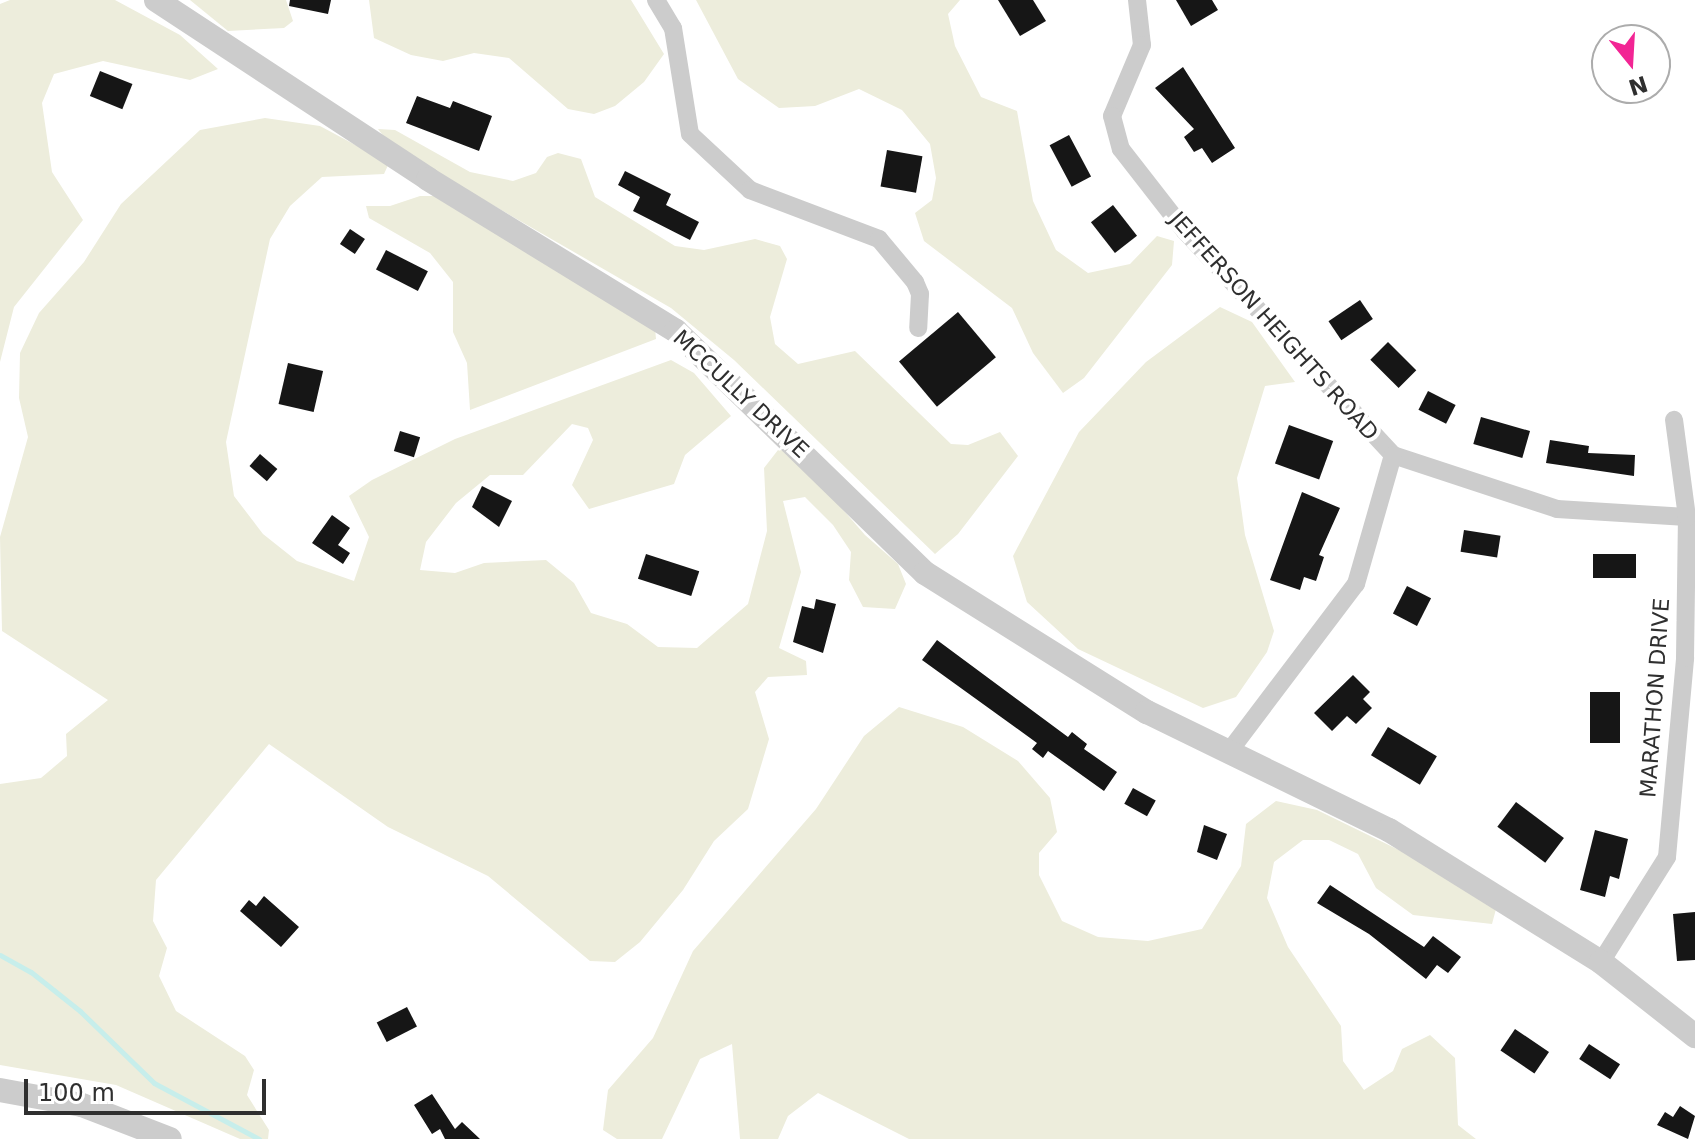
<!DOCTYPE html>
<html>
<head>
<meta charset="utf-8">
<style>
  body { margin:0 }
  #map { position:relative; width:1695px; height:1139px; overflow:hidden; background:#fff; font-family:"DejaVu Sans",sans-serif }
  div>[style] { position:absolute }
  .green>* { inset:0; background:#ededdc }
  .stream>* { height:5px; margin:-2.5px; padding:0 2.5px; transform-origin:2.5px; border-radius:2.5px; background:#c7eeeb }
  .building>* { inset:0; background:#161616; transform-origin:0 0 }
  .minor>* { height:18px; margin:-9px; padding:0 9px; transform-origin:9px; border-radius:9px; background:#ccc }
  .tertiary>* { height:24px; margin:-12px; padding:0 12px; transform-origin:12px; border-radius:12px; background:#ccc }
  span { translate:-50% -50%; white-space:nowrap; text-align:center; line-height:1.15; -webkit-text-stroke:8px #fff; paint-order:stroke }
  .street-label { font-size:22px; color:#2f2f2f }
  .north { position:absolute; left:1591px; top:24px; width:80px; height:80px; box-sizing:border-box; background:#fff; border:2px solid #acacac; border-radius:50%; rotate:162deg; font-size:22px; font-weight:700; line-height:32px; text-align:center; color:#2f2f2f }
  .north::after { content:''; display:block; margin:auto; width:28px; height:36px; background:#f22594; clip-path:polygon(50% 0,100% 100%,50% 72%,0 100%) }
  .scale { position:absolute; left:24px; top:1079px; width:242px; height:36px; box-sizing:border-box; border:4px solid #2f2f2f; border-top:0; padding-left:10px; font-size:24px; line-height:28px; white-space:nowrap; color:#2f2f2f; -webkit-text-stroke:6px #fff; paint-order:stroke }
</style>
</head>
<body>
<div id="map">
  <div class="green">
    <i style="clip-path:polygon(10px 0,115px 0,180px 35px,218px 69px,190px 80px,103px 61px,54px 74px,42px 103px,52px 172px,83px 220px,14px 307px,0 362px,0 4px)"></i>
    <i style="clip-path:polygon(190px 0,286px 0,293px 21px,284px 28px,228px 31px)"></i>
    <i style="clip-path:polygon(369px 0,631px 0,664px 54px,644px 82px,615px 106px,594px 114px,568px 109px,509px 58px,474px 53px,443px 61px,411px 55px,374px 38px)"></i>
    <i style="clip-path:polygon(696px 0,960px 0,948px 14px,955px 46px,981px 97px,1017px 111px,1033px 201px,1056px 250px,1088px 273px,1130px 264px,1157px 236px,1174px 241px,1172px 265px,1084px 378px,1063px 393px,1033px 353px,1012px 308px,924px 241px,915px 213px,932px 200px,936px 178px,930px 144px,902px 110px,859px 89px,815px 106px,779px 108px,738px 79px)"></i>
    <i style="clip-path:polygon(265px 118px,320px 126px,389px 163px,384px 174px,322px 177px,290px 206px,270px 239px,226px 442px,234px 496px,263px 534px,297px 561px,354px 581px,369px 537px,349px 496px,372px 480px,455px 439px,671px 360px,694px 373px,731px 416px,685px 455px,674px 484px,589px 509px,572px 485px,593px 440px,588px 428px,572px 424px,523px 475px,490px 475px,456px 503px,426px 542px,420px 570px,455px 573px,484px 563px,546px 560px,574px 583px,591px 613px,627px 624px,658px 647px,697px 648px,748px 604px,767px 531px,764px 468px,778px 450px,792px 451px,865px 535px,898px 564px,906px 584px,895px 609px,863px 607px,849px 580px,851px 552px,833px 525px,805px 497px,783px 501px,801px 572px,779px 648px,806px 661px,807px 675px,768px 677px,755px 692px,769px 739px,748px 809px,714px 841px,683px 890px,640px 942px,615px 962px,590px 961px,488px 876px,388px 827px,269px 744px,156px 880px,153px 921px,167px 948px,159px 976px,176px 1011px,245px 1056px,254px 1070px,247px 1095px,269px 1130px,268px 1139px,240px 1139px,116px 1085px,0 1065px,0 784px,41px 778px,67px 756px,66px 734px,108px 700px,2px 631px,0 537px,28px 437px,19px 398px,20px 353px,39px 313px,84px 262px,121px 204px,200px 130px)"></i>
    <i style="clip-path:polygon(378px 129px,395px 130px,470px 172px,513px 181px,536px 173px,547px 157px,558px 153px,581px 159px,595px 197px,675px 246px,704px 250px,755px 239px,780px 246px,787px 259px,770px 317px,775px 344px,798px 364px,855px 351px,951px 444px,968px 445px,1000px 432px,1018px 456px,958px 534px,935px 554px,734px 360px,671px 308px,392px 147px)"></i>
    <i style="clip-path:polygon(420px 196px,438px 196px,655px 328px,656px 339px,470px 410px,467px 363px,453px 332px,453px 282px,430px 253px,369px 218px,366px 206px,390px 206px)"></i>
    <i style="clip-path:polygon(1220px 307px,1252px 322px,1295px 382px,1265px 386px,1237px 478px,1245px 535px,1274px 631px,1267px 652px,1236px 697px,1203px 708px,1078px 649px,1027px 602px,1013px 556px,1079px 432px,1146px 362px)"></i>
    <i style="clip-path:polygon(899px 707px,963px 727px,1018px 761px,1050px 798px,1057px 832px,1039px 853px,1039px 875px,1062px 921px,1098px 937px,1148px 941px,1202px 929px,1241px 866px,1246px 824px,1276px 801px,1317px 810px,1401px 851px,1496px 909px,1492px 924px,1413px 915px,1376px 888px,1358px 854px,1329px 840px,1303px 840px,1274px 862px,1267px 898px,1288px 947px,1341px 1026px,1343px 1061px,1364px 1090px,1393px 1071px,1402px 1049px,1430px 1035px,1455px 1058px,1458px 1125px,1476px 1139px,909px 1139px,818px 1093px,788px 1116px,778px 1139px,740px 1139px,732px 1044px,700px 1059px,662px 1139px,617px 1139px,603px 1130px,608px 1090px,653px 1038px,693px 951px,816px 809px,864px 736px)"></i>
  </div>
  <div class="stream">
    <i style="left:0;top:955px;width:35px;rotate:29deg"></i>
    <i style="left:31px;top:972px;width:63px;rotate:38.5deg"></i>
    <i style="left:80px;top:1011px;width:103px;rotate:44.2deg"></i>
    <i style="left:154px;top:1083px;width:119px;rotate:28.1deg"></i>
  </div>
  <div class="building">
    <i style="clip-path:polygon(290px 0,331px 0,328px 14px,289px 6px)"></i>
    <i style="clip-path:polygon(998px 0,1033px 0,1046px 21px,1020px 36px)"></i>
    <i style="clip-path:polygon(1176px 0,1212px 0,1218px 10px,1191px 26px)"></i>
    <i style="clip-path:polygon(1183px 67px,1235px 148px,1212px 163px,1202px 148px,1194px 152px,1184px 137px,1194px 129px,1155px 88px)"></i>
    <i style="left:100px;top:71px;width:35px;height:27px;rotate:22deg"></i>
    <i style="clip-path:polygon(417px 96px,450px 108px,453px 101px,492px 116px,479px 151px,406px 123px)"></i>
    <i style="left:1069px;top:135px;width:47px;height:22px;rotate:62deg"></i>
    <i style="left:887px;top:150px;width:36px;height:37px;rotate:10deg"></i>
    <i style="clip-path:polygon(625px 171px,671px 194px,666px 205px,699px 222px,690px 240px,633px 211px,640px 197px,618px 185px)"></i>
    <i style="left:1113px;top:205px;width:39px;height:28px;rotate:52deg"></i>
    <i style="left:350px;top:229px;width:18px;height:18px;rotate:34deg"></i>
    <i style="left:386px;top:250px;width:47px;height:22px;rotate:27deg"></i>
    <i style="left:1360px;top:300px;width:23px;height:38px;rotate:56deg"></i>
    <i style="left:958px;top:312px;width:59px;height:77px;rotate:50deg"></i>
    <i style="left:1388px;top:342px;width:40px;height:25px;rotate:45deg"></i>
    <i style="left:288px;top:363px;width:36px;height:42px;rotate:13deg"></i>
    <i style="left:1428px;top:391px;width:31px;height:21px;rotate:27deg"></i>
    <i style="left:1481px;top:417px;width:51px;height:28px;rotate:16deg"></i>
    <i style="left:1289px;top:425px;width:47px;height:41px;rotate:20deg"></i>
    <i style="left:400px;top:431px;width:21px;height:21px;rotate:17deg"></i>
    <i style="clip-path:polygon(1550px 440px,1589px 446px,1588px 453px,1635px 455px,1634px 476px,1546px 463px)"></i>
    <i style="left:260px;top:454px;width:23px;height:16px;rotate:41deg"></i>
    <i style="clip-path:polygon(482px 486px,512px 501px,499px 527px,472px 507px)"></i>
    <i style="clip-path:polygon(1302px 492px,1340px 508px,1319px 555px,1324px 557px,1316px 581px,1304px 577px,1300px 590px,1270px 580px)"></i>
    <i style="clip-path:polygon(332px 515px,350px 528px,338px 545px,350px 553px,343px 564px,312px 543px)"></i>
    <i style="left:1464px;top:530px;width:37px;height:22px;rotate:9deg"></i>
    <i style="left:646px;top:554px;width:56px;height:26px;rotate:18deg"></i>
    <i style="left:1593px;top:554px;width:43px;height:24px"></i>
    <i style="left:1407px;top:586px;width:27px;height:31px;rotate:27deg"></i>
    <i style="clip-path:polygon(816px 599px,836px 604px,823px 653px,793px 642px,802px 606px,814px 609px)"></i>
    <i style="clip-path:polygon(937px 640px,1068px 737px,1072px 732px,1087px 744px,1084px 749px,1117px 772px,1104px 791px,1048px 751px,1043px 758px,1032px 749px,1037px 743px,922px 660px)"></i>
    <i style="clip-path:polygon(1353px 675px,1370px 692px,1363px 699px,1372px 708px,1356px 724px,1347px 716px,1332px 731px,1314px 713px)"></i>
    <i style="left:1590px;top:692px;width:30px;height:51px"></i>
    <i style="left:1388px;top:727px;width:57px;height:33px;rotate:31deg"></i>
    <i style="left:1133px;top:788px;width:26px;height:18px;rotate:29deg"></i>
    <i style="left:1516px;top:802px;width:60px;height:31px;rotate:37deg"></i>
    <i style="clip-path:polygon(1204px 825px,1227px 834px,1217px 860px,1197px 852px)"></i>
    <i style="clip-path:polygon(1595px 830px,1628px 839px,1619px 879px,1610px 876px,1605px 897px,1580px 890px)"></i>
    <i style="clip-path:polygon(1330px 885px,1424px 947px,1433px 936px,1461px 957px,1448px 973px,1437px 965px,1426px 979px,1369px 934px,1317px 903px)"></i>
    <i style="clip-path:polygon(264px 896px,299px 927px,281px 947px,240px 911px,249px 900px,256px 906px)"></i>
    <i style="clip-path:polygon(1695px 912px,1695px 960px,1677px 961px,1673px 914px)"></i>
    <i style="left:407px;top:1007px;width:22px;height:34px;rotate:63deg"></i>
    <i style="left:1515px;top:1029px;width:41px;height:26px;rotate:34deg"></i>
    <i style="left:1589px;top:1044px;width:37px;height:18px;rotate:33deg"></i>
    <i style="clip-path:polygon(432px 1094px,455px 1129px,462px 1122px,480px 1139px,445px 1139px,440px 1129px,432px 1134px,414px 1105px)"></i>
    <i style="clip-path:polygon(1680px 1106px,1695px 1116px,1688px 1139px,1657px 1125px,1665px 1112px,1673px 1117px)"></i>
  </div>
  <div class="minor">
    <i style="left:656px;top:0;width:33px;rotate:59deg"></i>
    <i style="left:673px;top:28px;width:107px;rotate:80.9deg"></i>
    <i style="left:690px;top:134px;width:82px;rotate:43deg"></i>
    <i style="left:750px;top:190px;width:138px;rotate:20.8deg"></i>
    <i style="left:879px;top:239px;width:56px;rotate:50.1deg"></i>
    <i style="left:915px;top:282px;width:13px;rotate:67deg"></i>
    <i style="left:920px;top:294px;width:34px;rotate:93deg"></i>
    <i style="left:1137px;top:0;width:45px;rotate:83.7deg"></i>
    <i style="left:1142px;top:45px;width:77px;rotate:112.9deg"></i>
    <i style="left:1112px;top:116px;width:34px;rotate:75deg"></i>
    <i style="left:1121px;top:149px;width:103px;rotate:52.1deg"></i>
    <i style="left:1184px;top:230px;width:307px;rotate:47.1deg"></i>
    <i style="left:1393px;top:455px;width:173px;rotate:18.2deg"></i>
    <i style="left:1557px;top:509px;width:130px;rotate:3.5deg"></i>
    <i style="left:1231px;top:749px;width:207px;rotate:-52.9deg"></i>
    <i style="left:1356px;top:584px;width:134px;rotate:-74deg"></i>
    <i style="left:1601px;top:962px;width:124px;rotate:-57.8deg"></i>
    <i style="left:1667px;top:857px;width:200px;rotate:-84.8deg"></i>
    <i style="left:1685px;top:658px;width:141px;rotate:-89.2deg"></i>
    <i style="left:1687px;top:517px;width:98px;rotate:-97.6deg"></i>
  </div>
  <div class="tertiary">
    <i style="left:156px;top:0;width:326px;rotate:33.3deg"></i>
    <i style="left:428px;top:179px;width:291px;rotate:31.5deg"></i>
    <i style="left:676px;top:331px;width:347px;rotate:44.2deg"></i>
    <i style="left:925px;top:573px;width:262px;rotate:32.1deg"></i>
    <i style="left:1147px;top:712px;width:269px;rotate:26deg"></i>
    <i style="left:1389px;top:830px;width:250px;rotate:31.9deg"></i>
    <i style="left:1601px;top:962px;width:120px;rotate:38.2deg"></i>
    <i style="left:0;top:1090px;width:83px;rotate:10.4deg"></i>
    <i style="left:82px;top:1105px;width:94px;rotate:21.1deg"></i>
  </div>
  <div class="street-label">
    <span style="left:1274px;top:326px;rotate:48deg">JEFFERSON HEIGHTS ROAD</span>
    <span style="left:741px;top:394px;rotate:43deg">MCCULLY DRIVE</span>
    <span style="left:1655px;top:698px;rotate:-86deg">MARATHON DRIVE</span>
  </div>
  <div class="north">N</div>
  <div class="scale">100 m</div>
</div>
</body>
</html>
